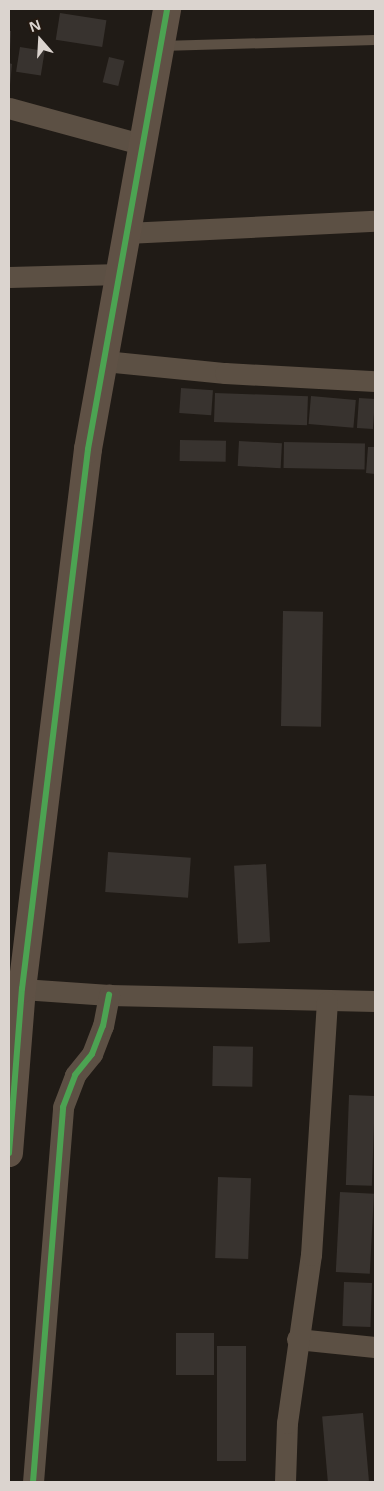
<!DOCTYPE html>
<html>
<head>
<meta charset="utf-8">
<style>
  body { margin:0 }
  #map { position:relative; width:384px; height:1491px; overflow:hidden; background:#201b16; font-family:"Open Sans",sans-serif }
  div>[style] { position:absolute }
  .building>* { inset:0; background:#38332f; transform-origin:0 0 }
  .lane>* { height:10px; margin:-5px; padding:0 5px; transform-origin:5px; border-radius:5px; background:#5c5044 }
  .street>* { height:21px; margin:-10.5px; padding:0 10.5px; transform-origin:10.5px; border-radius:10.5px; background:#5c5044 }
  .secondary>* { height:28px; margin:-14px; padding:0 14px; transform-origin:14px; border-radius:14px; background:#5f5145 }
  .cycleway>* { height:6px; margin:-3px; padding:0 3px; transform-origin:3px; border-radius:3px; background:#4ca352 }
  span { translate:-50% -50%; white-space:nowrap; text-align:center; line-height:1.15; -webkit-text-stroke:4px #241a12; paint-order:stroke }
  .frame { position:absolute; inset:0; border:10px solid #dbd4cf; pointer-events:none }
  .north { position:absolute; left:15px; top:15px; width:50px; height:50px; -webkit-text-stroke:4px #241a12; paint-order:stroke; rotate:341deg; font-size:14px; font-weight:700; line-height:20px; text-align:center; color:#dbd4cf }
  .north::after { content:''; display:block; margin:auto; width:18px; height:22px; background:#dbd4cf; clip-path:polygon(50% 0,100% 100%,50% 72%,0 100%) }
</style>
</head>
<body>
<div id="map">
  <div class="building">
    <i style="left:60px;top:13px;width:47px;height:27px;rotate:9deg"></i>
    <i style="clip-path:polygon(9px 31px,11px 31px,10px 50px,9px 50px)"></i>
    <i style="left:20px;top:47px;width:25px;height:25px;rotate:9deg"></i>
    <i style="left:109px;top:57px;width:16px;height:26px;rotate:14deg"></i>
    <i style="clip-path:polygon(9px 63px,12px 64px,10px 85px,9px 85px)"></i>
    <i style="left:181px;top:388px;width:32px;height:25px;rotate:4deg"></i>
    <i style="left:215px;top:393px;width:93px;height:29px;rotate:2deg"></i>
    <i style="left:311px;top:396px;width:45px;height:28px;rotate:5deg"></i>
    <i style="left:359px;top:398px;width:16px;height:30px;rotate:4deg"></i>
    <i style="left:180px;top:440px;width:46px;height:21px;rotate:1deg"></i>
    <i style="left:239px;top:441px;width:43px;height:25px;rotate:3deg"></i>
    <i style="left:284px;top:442px;width:81px;height:26px;rotate:1deg"></i>
    <i style="clip-path:polygon(368px 447px,375px 447px,375px 474px,366px 473px)"></i>
    <i style="left:283px;top:611px;width:40px;height:115px;rotate:1deg"></i>
    <i style="left:108px;top:852px;width:83px;height:40px;rotate:4deg"></i>
    <i style="left:266px;top:864px;width:78px;height:32px;rotate:87deg"></i>
    <i style="left:213px;top:1046px;width:40px;height:40px;rotate:1deg"></i>
    <i style="left:349px;top:1095px;width:26px;height:90px;rotate:2deg"></i>
    <i style="left:218px;top:1177px;width:33px;height:81px;rotate:2deg"></i>
    <i style="left:340px;top:1192px;width:34px;height:80px;rotate:3deg"></i>
    <i style="left:344px;top:1282px;width:28px;height:44px;rotate:2deg"></i>
    <i style="left:176px;top:1333px;width:38px;height:42px"></i>
    <i style="left:246px;top:1346px;width:115px;height:29px;rotate:90deg"></i>
    <i style="left:363px;top:1413px;width:68px;height:41px;rotate:85deg"></i>
  </div>
  <div class="lane">
    <i style="left:161px;top:46px;width:214px;rotate:-1.6deg"></i>
  </div>
  <div class="street">
    <i style="left:9px;top:108px;width:137px;rotate:15.3deg"></i>
    <i style="left:126px;top:233px;width:249px;rotate:-2.8deg"></i>
    <i style="left:9px;top:277px;width:111px;rotate:-1.5deg"></i>
    <i style="left:104px;top:361px;width:122px;rotate:5.7deg"></i>
    <i style="left:225px;top:373px;width:150px;rotate:3.1deg"></i>
    <i style="left:22px;top:989px;width:87px;rotate:3.9deg"></i>
    <i style="left:109px;top:995px;width:266px;rotate:1.3deg"></i>
    <i style="left:297px;top:1339px;width:78px;rotate:5.9deg"></i>
    <i style="left:33px;top:1482px;width:376px;rotate:-85.4deg"></i>
    <i style="left:63px;top:1107px;width:34px;rotate:-69deg"></i>
    <i style="left:75px;top:1075px;width:27px;rotate:-51deg"></i>
    <i style="left:92px;top:1054px;width:30px;rotate:-69deg"></i>
    <i style="left:103px;top:1026px;width:32px;rotate:-79deg"></i>
    <i style="left:285px;top:1482px;width:59px;rotate:-88.1deg"></i>
    <i style="left:287px;top:1423px;width:170px;rotate:-81.9deg"></i>
    <i style="left:311px;top:1255px;width:254px;rotate:-86.4deg"></i>
  </div>
  <div class="secondary">
    <i style="left:9px;top:1153px;width:165px;rotate:-85.5deg"></i>
    <i style="left:22px;top:989px;width:544px;rotate:-83.03deg"></i>
    <i style="left:88px;top:449px;width:447px;rotate:-79.8deg"></i>
  </div>
  <div class="cycleway">
    <i style="left:9px;top:1153px;width:165px;rotate:-85.5deg"></i>
    <i style="left:22px;top:989px;width:544px;rotate:-83.03deg"></i>
    <i style="left:88px;top:449px;width:447px;rotate:-79.8deg"></i>
    <i style="left:33px;top:1482px;width:376px;rotate:-85.4deg"></i>
    <i style="left:63px;top:1107px;width:34px;rotate:-69deg"></i>
    <i style="left:75px;top:1075px;width:27px;rotate:-51deg"></i>
    <i style="left:92px;top:1054px;width:30px;rotate:-69deg"></i>
    <i style="left:103px;top:1026px;width:32px;rotate:-79deg"></i>
  </div>
  <div class="frame"></div>
  <div class="north">N</div>
</div>
</body>
</html>
